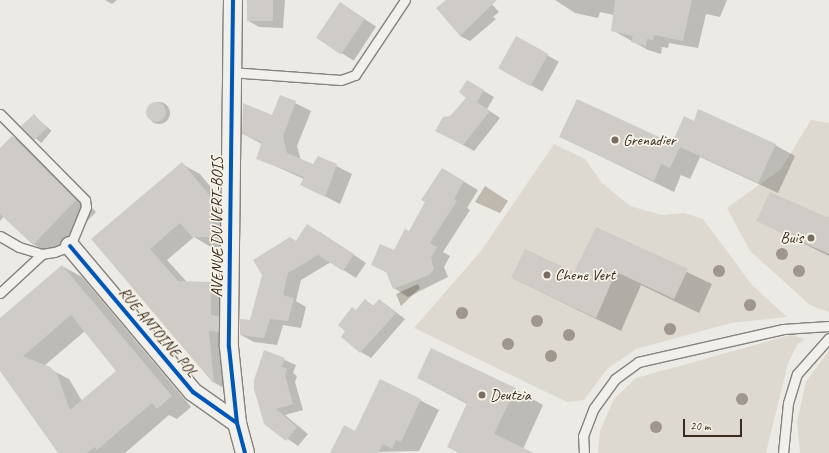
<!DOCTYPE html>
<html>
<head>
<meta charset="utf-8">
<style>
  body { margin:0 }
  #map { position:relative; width:829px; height:453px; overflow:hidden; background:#eceae4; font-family:Caveat,sans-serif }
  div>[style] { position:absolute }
  .green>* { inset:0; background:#ddd9d0 }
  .water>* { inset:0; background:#beb8ad }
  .shadow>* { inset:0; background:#0003; transform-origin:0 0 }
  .round { border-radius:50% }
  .building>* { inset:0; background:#cfccc7; transform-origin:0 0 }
  .roads { filter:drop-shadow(1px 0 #86827c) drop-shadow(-1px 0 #86827c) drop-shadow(0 1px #86827c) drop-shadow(0 -1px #86827c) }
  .lane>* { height:9px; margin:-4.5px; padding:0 4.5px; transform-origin:4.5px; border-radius:4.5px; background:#f1f0ec }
  .street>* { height:18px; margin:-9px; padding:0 9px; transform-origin:9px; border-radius:9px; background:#f1f0ec }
  .cycleway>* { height:4px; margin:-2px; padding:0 2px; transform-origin:2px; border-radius:2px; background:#0057b8 }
  .trees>* { width:12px; height:12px; margin:-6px; border-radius:50%; background:#9f968d }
  .dots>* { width:11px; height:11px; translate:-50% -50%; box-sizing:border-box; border:2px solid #f7f3e8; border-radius:50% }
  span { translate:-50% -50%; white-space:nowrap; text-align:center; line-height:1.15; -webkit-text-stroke:3.5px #f7f3e8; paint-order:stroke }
  .poi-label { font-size:16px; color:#3b2a1e }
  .left { translate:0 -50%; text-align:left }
  .right { translate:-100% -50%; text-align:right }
  .street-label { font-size:16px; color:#3b2a1e }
  .scale { position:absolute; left:683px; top:419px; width:59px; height:18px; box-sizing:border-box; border:2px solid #3b2a1e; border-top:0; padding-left:5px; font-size:12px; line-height:14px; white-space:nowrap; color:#3b2a1e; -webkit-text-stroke:3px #f7f3e8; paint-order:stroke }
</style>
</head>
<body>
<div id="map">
  <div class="green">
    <i style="clip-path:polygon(811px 120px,829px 123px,829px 312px,810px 305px,750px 251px,727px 208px,781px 169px)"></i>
    <i style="clip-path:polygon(554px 144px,585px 159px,602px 183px,630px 206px,662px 215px,684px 213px,703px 219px,752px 285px,787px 317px,731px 323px,636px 349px,607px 369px,584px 400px,567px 402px,414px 328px,481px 251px)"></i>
    <i style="clip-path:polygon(791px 335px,805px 339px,797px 345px,788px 363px,766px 453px,598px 453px,600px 431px,614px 399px,636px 378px)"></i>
    <i style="clip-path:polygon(829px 350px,829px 453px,800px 453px,797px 422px,806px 382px)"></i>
  </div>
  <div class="water">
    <i style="clip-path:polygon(485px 186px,508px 201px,500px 213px,475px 202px)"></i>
    <i style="clip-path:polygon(418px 284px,420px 288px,401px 306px,396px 294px)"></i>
  </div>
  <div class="shadow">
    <i style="clip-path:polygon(105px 0,117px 0,112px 4px)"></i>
    <i style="clip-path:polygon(248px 0,285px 0,283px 28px,259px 27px,247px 20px)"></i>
    <i style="clip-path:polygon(447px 0,488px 0,499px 12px,493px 17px,496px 19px,470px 41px,460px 36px)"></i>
    <i style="clip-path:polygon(555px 0,727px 0,720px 17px,706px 14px,698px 48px,669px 43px,668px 48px,662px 47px,661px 54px,648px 50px,612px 30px,614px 15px,600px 12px,598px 18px,575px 13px)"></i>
    <i style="left:340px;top:3px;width:43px;height:41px;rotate:33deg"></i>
    <i style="left:516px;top:38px;width:49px;height:34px;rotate:29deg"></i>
    <i style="clip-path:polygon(467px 81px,494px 97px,487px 109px,500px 118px,474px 151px,447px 136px,450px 117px,468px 98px)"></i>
    <i style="clip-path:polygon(281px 96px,311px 111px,297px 146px,301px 160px,314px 165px,319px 157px,352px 174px,340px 204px,301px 184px,304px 179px,257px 158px,262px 144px,243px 134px,273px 116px)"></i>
    <i class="round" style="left:148px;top:102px;width:22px;height:22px"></i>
    <i style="left:34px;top:116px;width:23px;height:16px;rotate:40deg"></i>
    <i style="clip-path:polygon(694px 122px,775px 145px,795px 156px,778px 193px,700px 157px,690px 179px,681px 175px,674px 192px,561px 137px,672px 144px)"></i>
    <i style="clip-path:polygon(13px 137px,33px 149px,96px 212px,54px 256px,33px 244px,4px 216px,0 221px,0 150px)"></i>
    <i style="clip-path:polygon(182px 164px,200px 174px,232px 213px,230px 247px,211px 247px,194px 237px,167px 260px,187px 282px,211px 283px,229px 293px,232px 393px,215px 383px,93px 239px)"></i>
    <i style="clip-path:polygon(456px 177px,478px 190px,467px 208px,470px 210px,443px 252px,450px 256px,444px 267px,448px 277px,408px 297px,394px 288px,388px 273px,372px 265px,394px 252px)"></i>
    <i style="clip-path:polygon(829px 216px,829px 256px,758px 221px,828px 219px)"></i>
    <i style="clip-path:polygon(596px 229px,712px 284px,699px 313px,641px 285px,621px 331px,512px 278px,575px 273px)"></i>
    <i style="clip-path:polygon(320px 232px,366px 263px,356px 278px,331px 262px,301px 280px,296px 301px,306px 307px,301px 328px,283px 325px,277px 345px,254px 342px,241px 335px,296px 242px)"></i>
    <i style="clip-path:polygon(evenodd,62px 266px,82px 277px,191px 407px,177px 419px,169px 415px,125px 453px,60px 453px,0 369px,0 319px,62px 266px,85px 331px,117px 371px,82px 401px,69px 379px,44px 366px,85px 331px)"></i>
    <i style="clip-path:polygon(380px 300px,405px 319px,371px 358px,361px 352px,346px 330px,366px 301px,374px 306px)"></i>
    <i style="clip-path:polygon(264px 351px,296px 365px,293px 373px,297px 376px,295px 382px,303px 410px,285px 415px,308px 434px,298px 446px,265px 423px)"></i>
    <i style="clip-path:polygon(418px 378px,515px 389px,543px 405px,523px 449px,532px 453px,459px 453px,448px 447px,467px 404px)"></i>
    <i style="clip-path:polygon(381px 380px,439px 410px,419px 451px,332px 453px,356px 432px)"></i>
  </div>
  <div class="building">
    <i style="left:247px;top:0;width:26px;height:21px"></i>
    <i style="clip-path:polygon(446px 0,497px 0,460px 36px,436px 8px)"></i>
    <i style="clip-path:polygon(615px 0,692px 0,683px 41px,654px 35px,653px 40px,647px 39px,646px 46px,631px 42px,633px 36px,611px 31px)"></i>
    <i style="left:340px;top:2px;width:30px;height:43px;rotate:34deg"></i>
    <i style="left:516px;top:36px;width:37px;height:37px;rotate:29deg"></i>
    <i style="clip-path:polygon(467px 80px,484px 90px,477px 102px,490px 111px,463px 145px,435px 131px,443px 117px,450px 116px,466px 98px,459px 92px)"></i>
    <i style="clip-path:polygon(280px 95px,296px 101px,283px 137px,287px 153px,313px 164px,318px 156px,337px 164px,325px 197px,300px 185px,304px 177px,256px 159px,262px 142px,242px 134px,243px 103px,272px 115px)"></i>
    <i style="clip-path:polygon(577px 99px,672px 143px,684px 116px,694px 121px,698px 109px,776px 144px,758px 183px,680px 147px,670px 168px,661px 164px,654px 181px,559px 137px)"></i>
    <i class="round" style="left:146px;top:102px;width:20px;height:20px"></i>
    <i style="left:34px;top:114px;width:19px;height:18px;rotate:47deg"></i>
    <i style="clip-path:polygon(12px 136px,76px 200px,33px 245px,0 214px,0 148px)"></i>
    <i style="clip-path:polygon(182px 162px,214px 201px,212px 237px,192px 237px,180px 223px,150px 249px,178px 281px,211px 282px,211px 315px,219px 316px,219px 332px,209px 331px,214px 384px,91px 239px)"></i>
    <i style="clip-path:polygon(442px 168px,464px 181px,454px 199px,457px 201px,430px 243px,437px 247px,431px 258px,434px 269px,429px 275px,393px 289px,386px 272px,371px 265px,380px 244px,394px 250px,405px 229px,409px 231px,425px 202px,421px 200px)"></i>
    <i style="clip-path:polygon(770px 192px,829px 218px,829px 254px,756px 221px)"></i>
    <i style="clip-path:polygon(307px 224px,354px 254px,343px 271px,318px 255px,288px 273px,283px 295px,294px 298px,288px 321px,270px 319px,264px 338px,240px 335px,240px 319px,250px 320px,262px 275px,253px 260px,290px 237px,296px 241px)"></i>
    <i style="clip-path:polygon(596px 227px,688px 269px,674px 299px,616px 272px,596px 318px,511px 278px,525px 249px,574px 272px)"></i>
    <i style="clip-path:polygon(evenodd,62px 265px,172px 396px,157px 409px,152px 403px,97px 450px,95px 447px,87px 453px,58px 453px,0 371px,0 318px,62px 265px,71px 315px,116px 371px,70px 410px,57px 374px,50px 367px,23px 356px,71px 315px)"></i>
    <i style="clip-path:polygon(365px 299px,373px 306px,379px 299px,396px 313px,360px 353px,341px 337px,345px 331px,338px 325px,352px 307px,356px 310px)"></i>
    <i style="clip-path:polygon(431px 348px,516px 388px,494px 434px,534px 453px,460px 453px,447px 447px,467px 403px,417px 378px)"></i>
    <i style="clip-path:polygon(264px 350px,285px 358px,282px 367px,287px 368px,285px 375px,293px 404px,276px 409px,297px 427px,286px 441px,264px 424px,254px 389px,254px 380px)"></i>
    <i style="clip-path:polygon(380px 379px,421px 399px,401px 442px,396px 440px,392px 449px,383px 444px,378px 453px,330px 453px,344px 425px,355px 431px)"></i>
  </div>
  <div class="roads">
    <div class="lane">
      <i style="left:230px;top:72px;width:111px;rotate:4.1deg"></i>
      <i style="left:341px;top:80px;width:15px;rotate:-20deg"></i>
      <i style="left:355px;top:75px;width:90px;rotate:-56.3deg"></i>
      <i style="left:0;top:114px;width:121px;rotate:45.3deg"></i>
      <i style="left:85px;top:200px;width:7px;rotate:82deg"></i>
      <i style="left:86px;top:207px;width:42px;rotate:112.3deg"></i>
      <i style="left:70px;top:246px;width:17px;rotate:159deg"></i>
      <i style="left:54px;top:252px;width:12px;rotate:171deg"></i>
      <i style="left:42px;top:254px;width:24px;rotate:-163deg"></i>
      <i style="left:19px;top:247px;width:22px;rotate:-150deg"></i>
      <i style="left:0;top:293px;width:57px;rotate:-42.9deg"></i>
      <i style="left:584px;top:453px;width:17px;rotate:-93deg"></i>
      <i style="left:583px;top:436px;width:30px;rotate:-69deg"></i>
      <i style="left:594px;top:408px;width:36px;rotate:-54deg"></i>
      <i style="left:615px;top:379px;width:29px;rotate:-36deg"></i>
      <i style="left:638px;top:362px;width:149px;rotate:-12.8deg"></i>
      <i style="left:783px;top:329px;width:46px;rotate:-3.7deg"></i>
      <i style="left:783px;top:453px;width:50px;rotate:-84.3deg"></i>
      <i style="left:788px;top:403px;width:30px;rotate:-73deg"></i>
      <i style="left:797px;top:374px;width:48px;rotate:-48.4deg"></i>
    </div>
    <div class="street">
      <i style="left:233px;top:0;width:347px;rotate:90.7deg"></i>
      <i style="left:229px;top:347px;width:76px;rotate:84deg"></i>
      <i style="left:237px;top:423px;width:31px;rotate:75deg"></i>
      <i style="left:70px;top:246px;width:191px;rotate:49.9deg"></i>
      <i style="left:193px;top:392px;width:54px;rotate:35.2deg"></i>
    </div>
  </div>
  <div class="cycleway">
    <i style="left:233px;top:0;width:347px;rotate:90.7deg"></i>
    <i style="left:229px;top:347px;width:76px;rotate:84deg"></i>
    <i style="left:237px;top:423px;width:31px;rotate:75deg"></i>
    <i style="left:70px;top:246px;width:191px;rotate:49.9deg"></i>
    <i style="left:193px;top:392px;width:54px;rotate:35.2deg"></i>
  </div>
  <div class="trees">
    <i style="left:782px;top:254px"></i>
    <i style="left:719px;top:271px"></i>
    <i style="left:799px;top:271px"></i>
    <i style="left:750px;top:305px"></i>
    <i style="left:462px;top:313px"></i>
    <i style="left:537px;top:321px"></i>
    <i style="left:670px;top:329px"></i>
    <i style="left:569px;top:335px"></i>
    <i style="left:508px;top:344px"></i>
    <i style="left:551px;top:356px"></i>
    <i style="left:742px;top:399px"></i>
    <i style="left:656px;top:427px"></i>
  </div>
  <div class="dots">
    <i style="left:615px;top:140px;background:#796d63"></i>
    <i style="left:811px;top:238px;background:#796d63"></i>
    <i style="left:547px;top:275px;background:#796d63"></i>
    <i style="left:482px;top:395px;background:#796d63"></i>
  </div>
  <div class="poi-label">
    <span class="left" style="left:623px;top:140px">Grenadier</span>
    <span class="right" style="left:803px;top:238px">Buis</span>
    <span class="left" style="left:555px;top:275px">Chene Vert</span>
    <span class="left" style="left:490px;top:395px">Deutzia</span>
  </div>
  <div class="street-label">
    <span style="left:217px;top:227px;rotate:-90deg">AVENUE DU VERT-BOIS</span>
    <span style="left:158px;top:332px;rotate:50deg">RUE ANTOINE POL</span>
  </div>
  <div class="scale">20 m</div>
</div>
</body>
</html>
